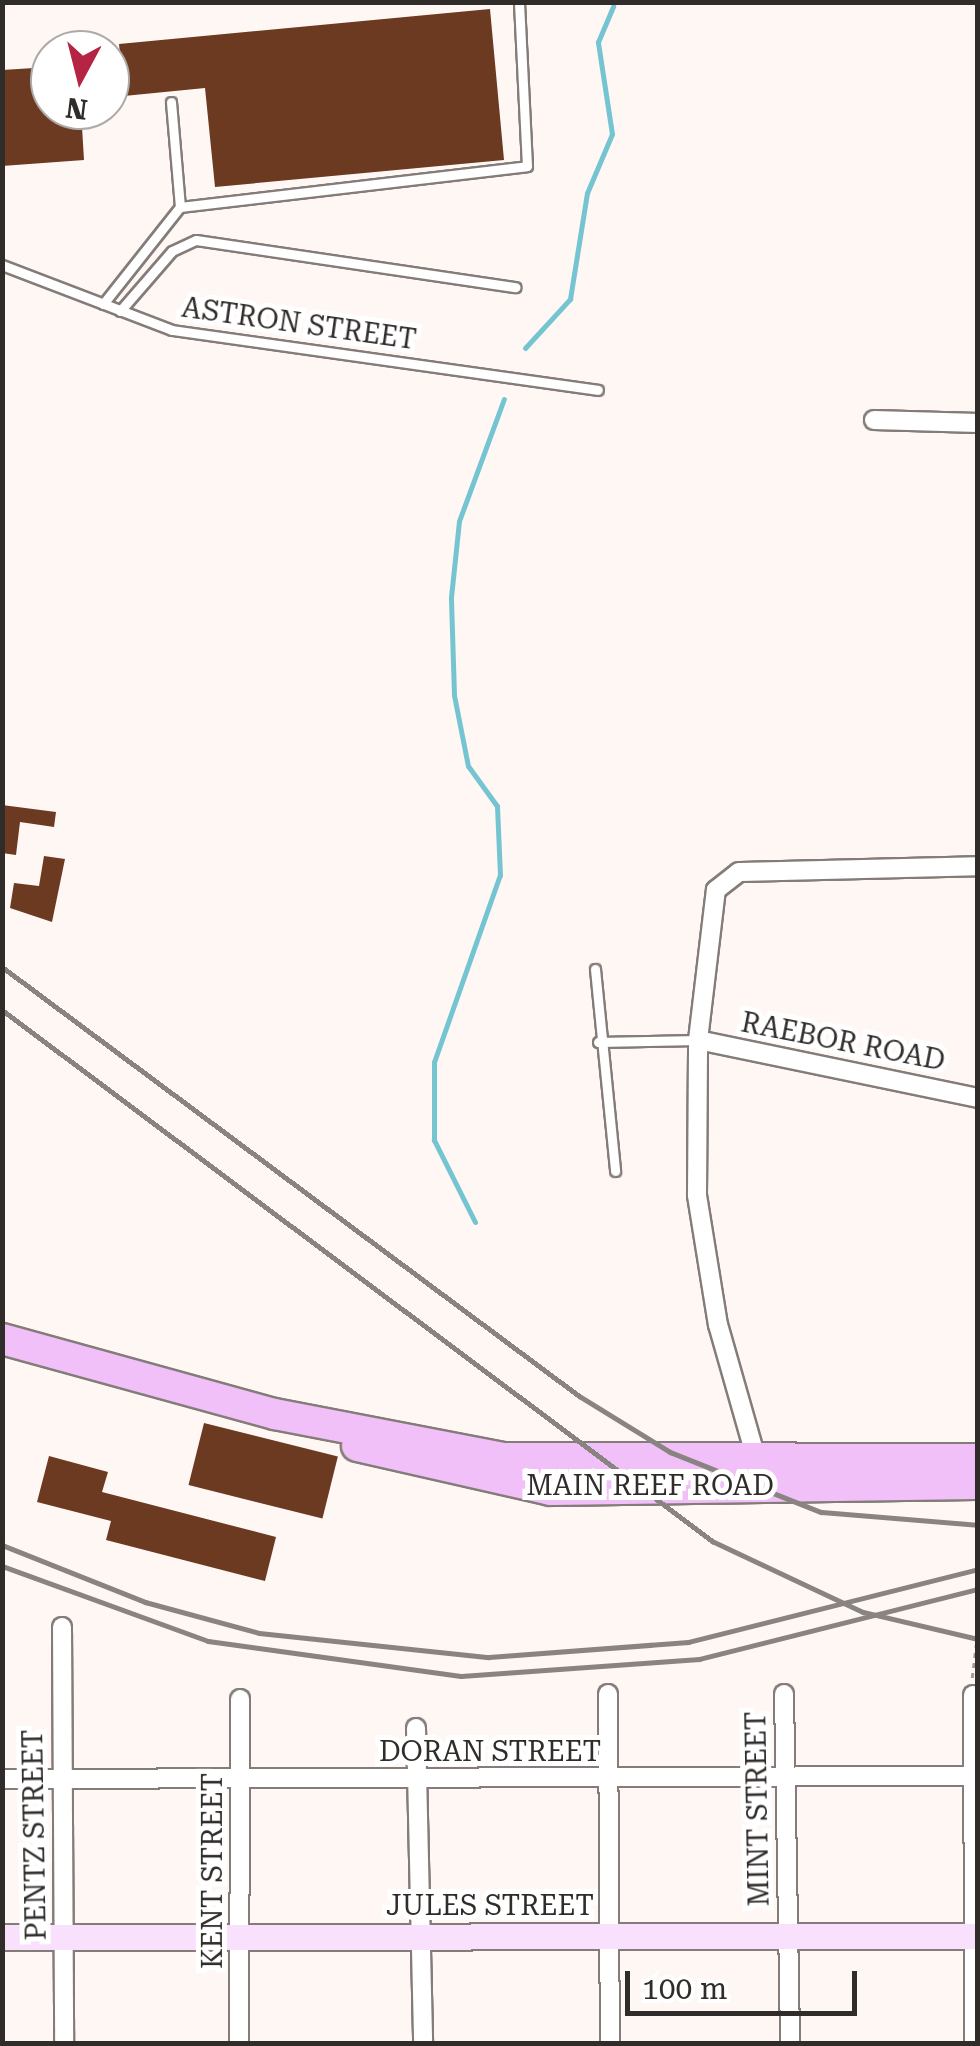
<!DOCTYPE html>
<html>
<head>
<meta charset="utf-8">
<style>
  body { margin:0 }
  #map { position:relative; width:980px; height:2046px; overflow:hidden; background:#fef7f4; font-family:"Roboto Serif",serif }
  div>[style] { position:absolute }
  .stream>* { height:5px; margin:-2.5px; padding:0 2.5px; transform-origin:2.5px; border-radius:2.5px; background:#75c4d2 }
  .building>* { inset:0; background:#6c3a21; transform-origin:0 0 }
  .path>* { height:2.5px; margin-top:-1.25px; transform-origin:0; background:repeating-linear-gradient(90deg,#a19c99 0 5px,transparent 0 10px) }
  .roads { filter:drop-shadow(2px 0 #847c78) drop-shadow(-2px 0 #847c78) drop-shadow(0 2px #847c78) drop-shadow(0 -2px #847c78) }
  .lane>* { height:9px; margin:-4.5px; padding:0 4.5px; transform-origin:4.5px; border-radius:4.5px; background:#fff }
  .street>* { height:18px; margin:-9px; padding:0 9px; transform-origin:9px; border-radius:9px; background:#fff }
  .secondary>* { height:25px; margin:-12.5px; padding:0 12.5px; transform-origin:12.5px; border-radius:12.5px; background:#f9e0fc }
  .primary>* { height:30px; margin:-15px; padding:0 15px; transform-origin:15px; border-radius:15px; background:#f2c0f8 }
  .rail>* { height:5px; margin:-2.5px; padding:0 2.5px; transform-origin:2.5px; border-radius:2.5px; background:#898481 }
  span { translate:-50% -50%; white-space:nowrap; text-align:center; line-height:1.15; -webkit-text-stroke:10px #fff; paint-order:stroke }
  .street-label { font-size:28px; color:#2f2c2a }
  .frame { position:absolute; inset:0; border:5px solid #2f2c2a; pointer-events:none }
  .north { position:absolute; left:30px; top:30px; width:100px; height:100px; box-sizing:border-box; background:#fff; border:2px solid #acabaa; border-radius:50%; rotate:187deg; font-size:28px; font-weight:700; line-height:40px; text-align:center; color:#2f2c2a }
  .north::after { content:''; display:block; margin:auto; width:35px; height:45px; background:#b52442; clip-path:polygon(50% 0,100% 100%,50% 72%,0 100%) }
  .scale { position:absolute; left:625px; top:1971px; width:232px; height:45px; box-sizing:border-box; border:5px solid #2f2c2a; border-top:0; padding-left:12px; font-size:30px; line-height:35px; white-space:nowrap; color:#2f2c2a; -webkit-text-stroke:8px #fff; paint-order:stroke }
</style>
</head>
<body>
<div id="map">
  <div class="stream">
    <i style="left:525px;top:348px;width:67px;rotate:-47.4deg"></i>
    <i style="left:570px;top:299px;width:107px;rotate:-80.9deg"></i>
    <i style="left:587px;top:193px;width:64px;rotate:-67deg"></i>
    <i style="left:612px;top:134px;width:93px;rotate:-98.7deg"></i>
    <i style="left:598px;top:42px;width:39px;rotate:-67deg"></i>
    <i style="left:475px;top:1222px;width:92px;rotate:-116.6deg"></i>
    <i style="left:434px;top:1140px;width:78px;rotate:-90deg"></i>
    <i style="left:434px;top:1062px;width:198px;rotate:-70.6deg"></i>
    <i style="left:500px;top:875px;width:69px;rotate:-92.5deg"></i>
    <i style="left:497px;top:806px;width:49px;rotate:-125.9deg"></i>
    <i style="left:468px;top:766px;width:72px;rotate:-101.2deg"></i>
    <i style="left:454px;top:695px;width:98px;rotate:-91.8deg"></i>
    <i style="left:451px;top:597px;width:76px;rotate:-84deg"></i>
    <i style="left:459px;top:521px;width:130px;rotate:-69.8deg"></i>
  </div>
  <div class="building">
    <i style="clip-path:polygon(490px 9px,504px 160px,215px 187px,205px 88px,124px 96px,119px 44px)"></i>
    <i style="clip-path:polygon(50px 67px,50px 110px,81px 110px,84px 160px,2px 166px,2px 70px)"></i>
    <i style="clip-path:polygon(2px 805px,56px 812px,54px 827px,20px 822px,16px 855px,2px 853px)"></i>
    <i style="clip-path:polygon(44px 856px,65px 859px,52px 922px,10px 908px,14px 883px,39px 886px)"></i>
    <i style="left:204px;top:1423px;width:138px;height:64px;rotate:14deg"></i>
    <i style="clip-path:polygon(49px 1456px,108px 1472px,102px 1492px,276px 1537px,265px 1581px,106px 1540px,111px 1521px,37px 1502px)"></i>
  </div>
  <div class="path">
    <i style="left:972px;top:1678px;width:49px;rotate:-83deg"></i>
  </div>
  <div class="roads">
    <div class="lane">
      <i style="left:171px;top:102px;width:105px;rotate:85.1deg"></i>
      <i style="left:2px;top:265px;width:182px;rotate:20.9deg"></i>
      <i style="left:172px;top:330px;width:430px;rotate:8deg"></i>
      <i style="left:103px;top:304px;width:124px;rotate:-51.6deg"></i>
      <i style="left:180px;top:207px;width:349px;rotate:-6.7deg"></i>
      <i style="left:527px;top:166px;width:164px;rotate:-92.8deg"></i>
      <i style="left:120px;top:311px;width:79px;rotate:-49.1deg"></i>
      <i style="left:172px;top:251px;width:26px;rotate:-25deg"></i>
      <i style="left:196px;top:240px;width:323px;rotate:8.4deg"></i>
      <i style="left:595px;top:969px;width:203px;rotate:84.3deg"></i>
      <i style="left:598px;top:1042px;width:100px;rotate:-1.1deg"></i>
    </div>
    <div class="street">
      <i style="left:874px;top:420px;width:104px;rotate:1.7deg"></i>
      <i style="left:698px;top:1040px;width:286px;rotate:11.7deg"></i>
      <i style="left:758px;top:1465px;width:146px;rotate:-105.9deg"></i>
      <i style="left:718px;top:1325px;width:132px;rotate:-99.2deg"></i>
      <i style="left:697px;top:1195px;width:155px;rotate:-89.6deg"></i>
      <i style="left:698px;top:1040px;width:151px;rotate:-83.2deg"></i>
      <i style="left:716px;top:890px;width:29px;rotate:-38deg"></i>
      <i style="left:739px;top:872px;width:239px;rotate:-1.4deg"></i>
      <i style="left:62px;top:1627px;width:417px;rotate:89.7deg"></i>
      <i style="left:608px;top:1694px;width:350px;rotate:89.7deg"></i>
      <i style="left:784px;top:1694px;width:350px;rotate:89deg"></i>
      <i style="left:973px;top:1695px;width:349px;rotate:89.8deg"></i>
      <i style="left:416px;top:1728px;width:316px;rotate:88.7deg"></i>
      <i style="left:2px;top:1779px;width:976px;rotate:-0.18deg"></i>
      <i style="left:239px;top:2044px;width:345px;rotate:-89.8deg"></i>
    </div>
    <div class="secondary">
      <i style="left:2px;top:1937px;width:976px;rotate:-0.06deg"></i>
    </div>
    <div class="primary">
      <i style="left:2px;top:1339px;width:283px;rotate:15.4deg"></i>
      <i style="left:275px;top:1414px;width:232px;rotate:10.9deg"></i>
      <i style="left:503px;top:1458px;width:475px;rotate:0.1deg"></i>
      <i style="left:357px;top:1446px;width:198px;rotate:12.8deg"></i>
      <i style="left:550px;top:1490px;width:428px;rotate:-0.8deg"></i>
    </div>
  </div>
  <div class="rail">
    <i style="left:2px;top:967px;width:719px;rotate:36.63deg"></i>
    <i style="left:579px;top:1396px;width:107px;rotate:31.6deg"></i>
    <i style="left:670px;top:1452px;width:162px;rotate:21.7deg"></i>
    <i style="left:821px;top:1512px;width:158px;rotate:4.7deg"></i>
    <i style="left:2px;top:1010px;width:887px;rotate:36.79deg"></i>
    <i style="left:712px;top:1541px;width:167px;rotate:25.2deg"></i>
    <i style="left:863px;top:1612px;width:118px;rotate:13.2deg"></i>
    <i style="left:2px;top:1545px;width:154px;rotate:21.7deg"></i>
    <i style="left:145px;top:1602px;width:118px;rotate:15.2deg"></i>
    <i style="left:259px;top:1633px;width:231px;rotate:6deg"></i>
    <i style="left:489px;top:1657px;width:200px;rotate:-4.3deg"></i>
    <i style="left:688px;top:1642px;width:299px;rotate:-14.1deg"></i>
    <i style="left:2px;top:1566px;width:219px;rotate:20deg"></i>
    <i style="left:208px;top:1641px;width:255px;rotate:7.9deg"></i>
    <i style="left:461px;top:1676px;width:239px;rotate:-4.1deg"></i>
    <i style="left:699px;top:1659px;width:288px;rotate:-14.1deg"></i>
  </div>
  <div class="street-label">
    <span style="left:299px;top:324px;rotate:8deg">ASTRON STREET</span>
    <span style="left:843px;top:1042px;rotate:11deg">RAEBOR ROAD</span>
    <span style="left:650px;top:1486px">MAIN REEF ROAD</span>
    <span style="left:490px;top:1752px">DORAN STREET</span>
    <span style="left:758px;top:1809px;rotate:-91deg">MINT STREET</span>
    <span style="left:35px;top:1835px;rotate:-91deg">PENTZ STREET</span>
    <span style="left:213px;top:1871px;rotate:-90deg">KENT STREET</span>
    <span style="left:490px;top:1906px">JULES STREET</span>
  </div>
  <div class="frame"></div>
  <div class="north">N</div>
  <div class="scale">100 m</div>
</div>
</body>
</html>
